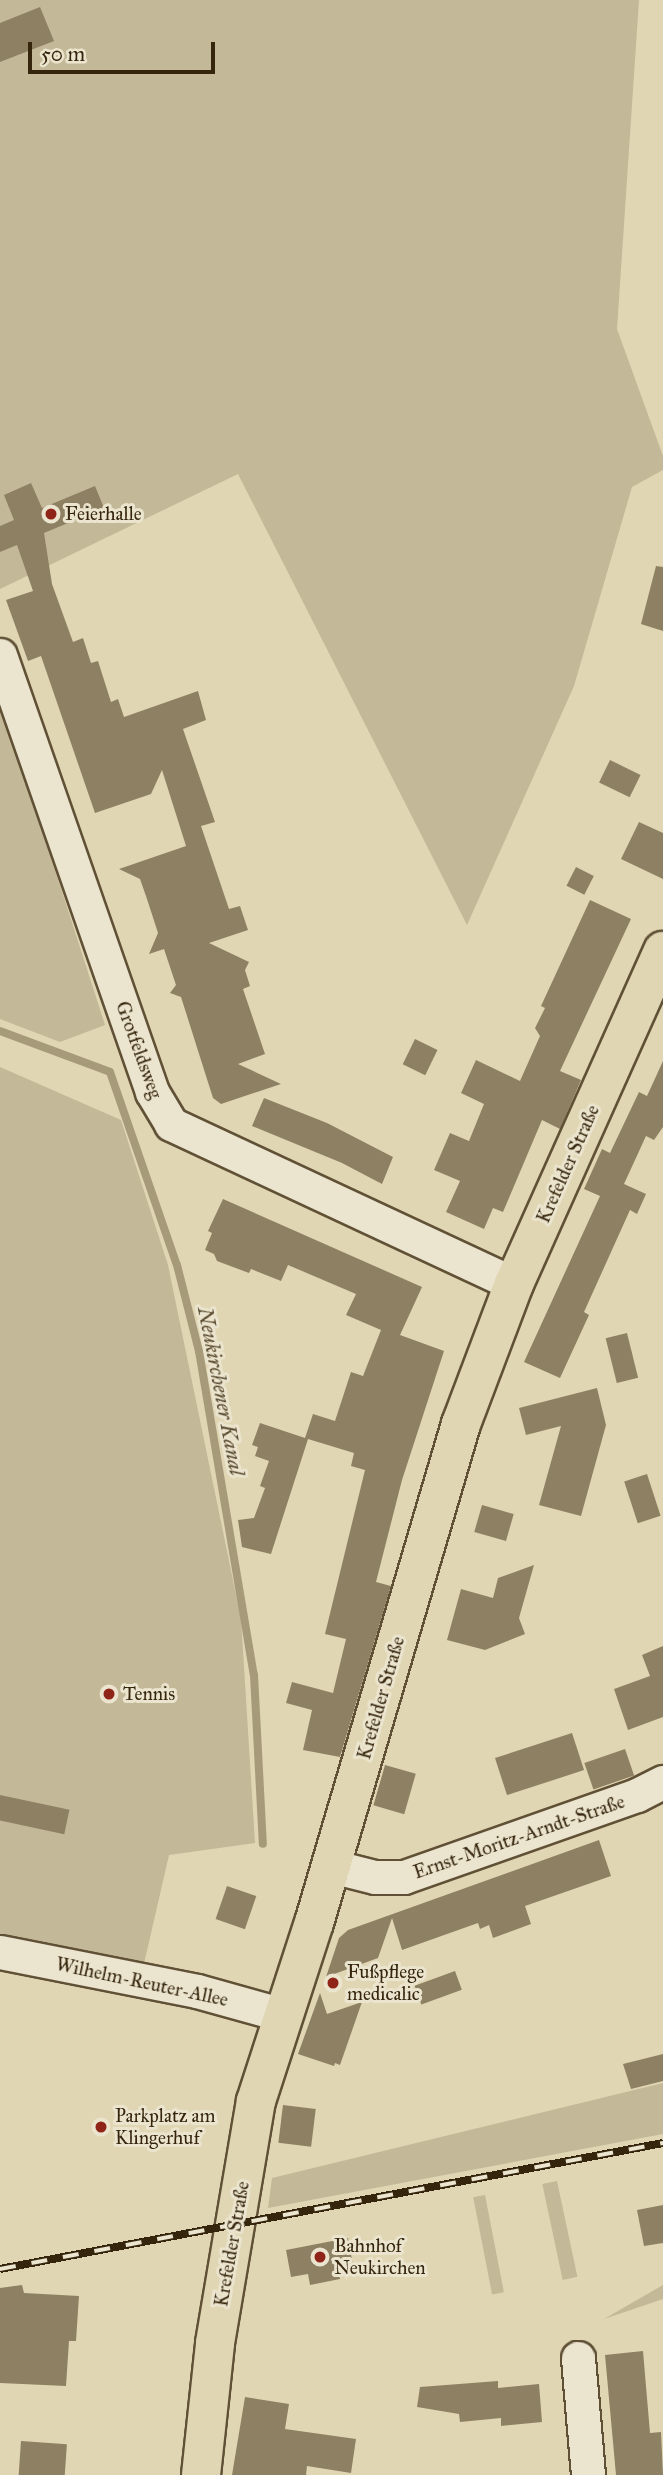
<!DOCTYPE html>
<html>
<head>
<meta charset="utf-8">
<style>
  body { margin:0 }
  #map { position:relative; width:663px; height:2475px; overflow:hidden; background:#e0d6b3; font-family:"IM FELL Great Primer",serif }
  div>[style] { position:absolute }
  .green>* { inset:0; background:#c3b897; transform-origin:0 0 }
  .stream>* { height:8px; margin:-4px; padding:0 4px; transform-origin:4px; border-radius:4px; background:#a69a7a }
  .building>* { inset:0; background:#8e8163; transform-origin:0 0 }
  .roads { filter:drop-shadow(2px 0 #605136) drop-shadow(-2px 0 #605136) drop-shadow(0 2px #605136) drop-shadow(0 -2px #605136) }
  .minor>* { height:33px; margin:-16.5px; padding:0 16.5px; transform-origin:16.5px; border-radius:16.5px; background:#ebe4ce }
  .major>* { height:38px; margin:-19px; padding:0 19px; transform-origin:19px; border-radius:19px; background:#e0d6b3 }
  .rail>* { height:8px; margin-top:-4px; transform-origin:0; background:repeating-linear-gradient(90deg,#ebe4ce 0 16px,#35250c 0 32px); box-sizing:border-box; border-block:2px solid #35250c }
  .dots>* { width:19px; height:19px; translate:-50% -50%; box-sizing:border-box; border:4px solid #ebe4ce; border-radius:50% }
  span { translate:-50% -50%; white-space:nowrap; text-align:center; line-height:1.15; -webkit-text-stroke:6px #ebe4ce; paint-order:stroke }
  .poi-label { font-size:19px; color:#35250c }
  .left { translate:0 -50%; text-align:left }
  .street-label { font-size:19px; color:#35250c }
  .water-label { font-size:21px; color:#57482d; font-style:italic }
  .scale { position:absolute; left:28px; top:42px; width:187px; height:32px; box-sizing:border-box; border:4px solid #35250c; border-top:0; padding-left:9px; font-size:21px; line-height:24px; white-space:nowrap; color:#35250c; -webkit-text-stroke:5px #ebe4ce; paint-order:stroke }
</style>
</head>
<body>
<div id="map">
  <div class="green">
    <i style="clip-path:polygon(0 0,639px 0,617px 329px,663px 456px,663px 470px,632px 487px,574px 686px,467px 925px,238px 474px,0 589px)"></i>
    <i style="clip-path:polygon(0 699px,105px 1025px,60px 1042px,0 1019px)"></i>
    <i style="clip-path:polygon(0 1067px,121px 1120px,168px 1265px,241px 1619px,255px 1843px,169px 1855px,143px 1968px,0 1940px)"></i>
    <i style="clip-path:polygon(663px 2083px,663px 2134px,268px 2208px,272px 2178px)"></i>
    <i style="left:557px;top:2181px;width:98px;height:15px;rotate:78deg"></i>
    <i style="left:485px;top:2195px;width:99px;height:12px;rotate:79deg"></i>
    <i style="clip-path:polygon(663px 2285px,663px 2299px,604px 2319px)"></i>
  </div>
  <div class="stream">
    <i style="left:0;top:1031px;width:117px;rotate:20.4deg"></i>
    <i style="left:110px;top:1072px;width:204px;rotate:70.9deg"></i>
    <i style="left:177px;top:1265px;width:89px;rotate:75.7deg"></i>
    <i style="left:199px;top:1351px;width:329px;rotate:80.4deg"></i>
    <i style="left:254px;top:1675px;width:169px;rotate:87deg"></i>
  </div>
  <div class="building">
    <i style="clip-path:polygon(40px 7px,54px 41px,0 62px,0 23px)"></i>
    <i style="clip-path:polygon(31px 483px,42px 508px,95px 486px,104px 508px,44px 533px,52px 584px,73px 642px,83px 638px,91px 663px,98px 661px,111px 702px,118px 699px,124px 717px,198px 691px,206px 720px,183px 729px,215px 822px,201px 826px,229px 909px,240px 906px,248px 930px,209px 943px,249px 962px,245px 970px,250px 986px,243px 989px,265px 1054px,238px 1064px,281px 1084px,221px 1104px,213px 1098px,181px 997px,170px 993px,176px 985px,164px 949px,149px 954px,158px 933px,147px 899px,140px 879px,119px 869px,186px 846px,162px 770px,151px 794px,95px 813px,41px 656px,28px 661px,6px 600px,33px 591px,17px 545px,0 552px,0 526px,14px 520px,4px 495px)"></i>
    <i style="clip-path:polygon(656px 566px,663px 567px,663px 631px,641px 624px)"></i>
    <i style="left:610px;top:760px;width:34px;height:25px;rotate:26deg"></i>
    <i style="clip-path:polygon(639px 822px,663px 833px,663px 879px,621px 859px)"></i>
    <i style="left:576px;top:867px;width:20px;height:21px;rotate:27deg"></i>
    <i style="clip-path:polygon(590px 900px,631px 919px,560px 1071px,581px 1080px,560px 1129px,542px 1120px,503px 1212px,493px 1208px,484px 1229px,446px 1212px,460px 1181px,434px 1170px,450px 1133px,469px 1141px,484px 1104px,461px 1093px,476px 1060px,520px 1081px,540px 1036px,535px 1028px,545px 1008px,541px 1006px)"></i>
    <i style="left:415px;top:1039px;width:25px;height:28px;rotate:26deg"></i>
    <i style="clip-path:polygon(663px 1061px,663px 1127px,654px 1140px,646px 1136px,624px 1184px,646px 1194px,637px 1214px,630px 1210px,584px 1312px,589px 1315px,560px 1378px,524px 1362px,600px 1196px,584px 1189px,602px 1149px,610px 1153px,639px 1092px,647px 1096px)"></i>
    <i style="clip-path:polygon(264px 1098px,327px 1123px,393px 1157px,382px 1184px,342px 1163px,252px 1126px)"></i>
    <i style="clip-path:polygon(223px 1199px,422px 1287px,400px 1335px,444px 1351px,402px 1480px,376px 1582px,391px 1586px,340px 1757px,303px 1750px,312px 1710px,286px 1703px,292px 1682px,333px 1693px,346px 1639px,325px 1634px,365px 1470px,351px 1466px,354px 1453px,308px 1439px,271px 1554px,242px 1547px,238px 1520px,254px 1518px,265px 1488px,260px 1486px,269px 1461px,255px 1456px,258px 1447px,252px 1445px,260px 1423px,305px 1438px,313px 1414px,335px 1421px,351px 1372px,363px 1376px,381px 1330px,346px 1315px,356px 1294px,288px 1265px,281px 1281px,251px 1269px,249px 1273px,217px 1261px,214px 1254px,205px 1250px,212px 1233px,208px 1231px)"></i>
    <i style="left:627px;top:1333px;width:46px;height:22px;rotate:76deg"></i>
    <i style="clip-path:polygon(597px 1388px,606px 1425px,581px 1516px,539px 1505px,561px 1426px,526px 1435px,519px 1408px)"></i>
    <i style="left:647px;top:1474px;width:44px;height:24px;rotate:72deg"></i>
    <i style="left:482px;top:1505px;width:33px;height:28px;rotate:16deg"></i>
    <i style="clip-path:polygon(534px 1565px,519px 1618px,525px 1634px,485px 1650px,447px 1640px,461px 1589px,493px 1598px,498px 1578px)"></i>
    <i style="clip-path:polygon(663px 1646px,663px 1717px,628px 1730px,614px 1689px,650px 1676px,642px 1655px)"></i>
    <i style="left:572px;top:1733px;width:39px;height:81px;rotate:72deg"></i>
    <i style="left:625px;top:1749px;width:28px;height:43px;rotate:71deg"></i>
    <i style="left:385px;top:1765px;width:32px;height:42px;rotate:16deg"></i>
    <i style="left:0;top:1795px;width:71px;height:25px;rotate:12deg"></i>
    <i style="clip-path:polygon(599px 1840px,611px 1876px,525px 1906px,531px 1924px,493px 1938px,489px 1925px,480px 1929px,478px 1923px,402px 1950px,392px 1918px,378px 1958px,326px 1977px,339px 1938px,348px 1930px)"></i>
    <i style="left:227px;top:1886px;width:31px;height:35px;rotate:19deg"></i>
    <i style="left:455px;top:1971px;width:20px;height:43px;rotate:70deg"></i>
    <i style="clip-path:polygon(320px 1993px,327px 2014px,362px 2002px,340px 2065px,335px 2063px,334px 2066px,298px 2054px)"></i>
    <i style="clip-path:polygon(663px 2054px,663px 2081px,631px 2089px,623px 2064px)"></i>
    <i style="left:283px;top:2105px;width:33px;height:38px;rotate:7deg"></i>
    <i style="clip-path:polygon(663px 2205px,663px 2243px,644px 2246px,637px 2210px)"></i>
    <i style="clip-path:polygon(348px 2238px,353px 2265px,338px 2268px,340px 2279px,310px 2285px,308px 2274px,291px 2277px,286px 2250px)"></i>
    <i style="clip-path:polygon(22px 2285px,24px 2293px,79px 2296px,76px 2341px,69px 2341px,66px 2386px,0 2383px,0 2288px)"></i>
    <i style="clip-path:polygon(643px 2351px,650px 2433px,661px 2432px,663px 2475px,616px 2475px,605px 2355px)"></i>
    <i style="clip-path:polygon(498px 2381px,498px 2388px,539px 2384px,542px 2422px,501px 2426px,501px 2418px,460px 2422px,459px 2414px,417px 2407px,420px 2387px)"></i>
    <i style="clip-path:polygon(245px 2397px,289px 2404px,285px 2429px,356px 2439px,351px 2473px,307px 2466px,306px 2475px,232px 2475px)"></i>
    <i style="left:21px;top:2441px;width:46px;height:34px;rotate:4deg"></i>
  </div>
  <div class="roads">
    <div class="minor">
      <i style="left:0;top:655px;width:463px;rotate:70.8deg"></i>
      <i style="left:152px;top:1092px;width:37px;rotate:59deg"></i>
      <i style="left:171px;top:1124px;width:378px;rotate:25deg"></i>
      <i style="left:331px;top:1866px;width:45px;rotate:14deg"></i>
      <i style="left:375px;top:1877px;width:29px"></i>
      <i style="left:404px;top:1877px;width:247px;rotate:-19.4deg"></i>
      <i style="left:637px;top:1795px;width:29px;rotate:-27deg"></i>
      <i style="left:0;top:1952px;width:201px;rotate:11.2deg"></i>
      <i style="left:197px;top:1991px;width:89px;rotate:15.6deg"></i>
      <i style="left:578px;top:2358px;width:117px;rotate:85.1deg"></i>
    </div>
    <div class="major">
      <i style="left:201px;top:2475px;width:133px;rotate:-83.9deg"></i>
      <i style="left:215px;top:2343px;width:245px;rotate:-80.4deg"></i>
      <i style="left:256px;top:2101px;width:187px;rotate:-72deg"></i>
      <i style="left:314px;top:1923px;width:520px;rotate:-73.59deg"></i>
      <i style="left:461px;top:1424px;width:150px;rotate:-69.3deg"></i>
      <i style="left:514px;top:1284px;width:365px;rotate:-65.9deg"></i>
    </div>
  </div>
  <div class="rail">
    <i style="left:0;top:2269px;width:675px;rotate:-10.76deg"></i>
  </div>
  <div class="dots">
    <i style="left:51px;top:514px;background:#8f2418"></i>
    <i style="left:109px;top:1694px;background:#8f2418"></i>
    <i style="left:333px;top:1983px;background:#8f2418"></i>
    <i style="left:101px;top:2127px;background:#8f2418"></i>
    <i style="left:320px;top:2257px;background:#8f2418"></i>
  </div>
  <div class="poi-label">
    <span class="left" style="left:65px;top:514px">Feierhalle</span>
    <span class="left" style="left:123px;top:1694px">Tennis</span>
    <span class="left" style="left:347px;top:1983px">Fußpflege<br>medicalic</span>
    <span class="left" style="left:115px;top:2127px">Parkplatz am<br>Klingerhuf</span>
    <span class="left" style="left:334px;top:2257px">Bahnhof<br>Neukirchen</span>
  </div>
  <div class="street-label">
    <span style="left:139px;top:1050px;rotate:70deg">Grotfeldsweg</span>
    <span style="left:568px;top:1164px;rotate:-66deg">Krefelder Straße</span>
    <span style="left:381px;top:1698px;rotate:-74deg">Krefelder Straße</span>
    <span style="left:519px;top:1837px;rotate:-19deg">Ernst-Moritz-Arndt-Straße</span>
    <span style="left:142px;top:1982px;rotate:12deg">Wilhelm-Reuter-Allee</span>
    <span style="left:232px;top:2244px;rotate:-80deg">Krefelder Straße</span>
  </div>
  <div class="water-label">
    <span style="left:221px;top:1391px;rotate:79deg">Neukirchener Kanal</span>
  </div>
  <div class="scale">50 m</div>
</div>
</body>
</html>
